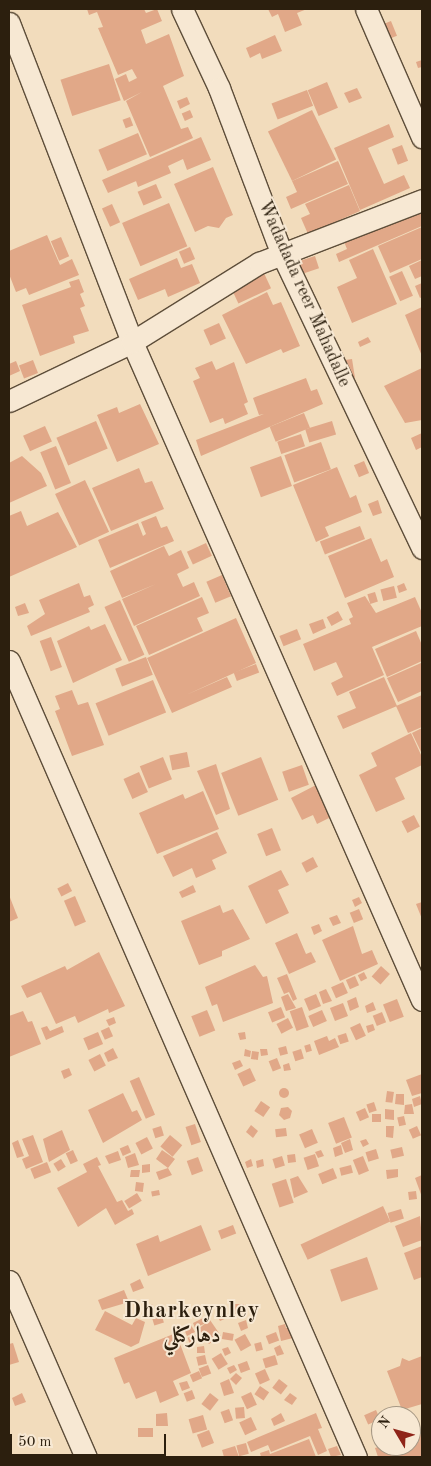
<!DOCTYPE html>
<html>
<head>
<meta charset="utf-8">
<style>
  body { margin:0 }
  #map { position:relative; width:431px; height:1466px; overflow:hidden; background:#f2dcbc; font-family:"Old Standard TT",Amiri,serif }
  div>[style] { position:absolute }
  .building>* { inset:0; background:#e1a888; transform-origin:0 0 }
  .round { border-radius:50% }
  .roads { filter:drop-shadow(1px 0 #5e4e3a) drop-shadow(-1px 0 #5e4e3a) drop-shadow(0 1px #5e4e3a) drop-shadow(0 -1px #5e4e3a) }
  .street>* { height:21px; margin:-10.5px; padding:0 10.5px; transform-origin:10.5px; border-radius:10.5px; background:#f7e8d3 }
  span { translate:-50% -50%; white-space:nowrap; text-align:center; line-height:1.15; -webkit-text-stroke:4px #f7e8d3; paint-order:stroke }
  .street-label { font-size:18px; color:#2c1f0e }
  .district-label { font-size:22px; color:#2c1f0e; font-weight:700; letter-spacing:1px }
  .frame { position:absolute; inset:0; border:10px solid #2c1f0e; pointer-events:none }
  .north { position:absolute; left:371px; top:1406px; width:50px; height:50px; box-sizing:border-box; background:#f7e8d3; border:1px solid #a69884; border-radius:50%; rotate:307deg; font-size:14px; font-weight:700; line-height:20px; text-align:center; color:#2c1f0e }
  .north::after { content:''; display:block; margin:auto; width:18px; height:22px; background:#8f2418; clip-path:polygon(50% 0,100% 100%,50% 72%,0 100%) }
  .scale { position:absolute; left:10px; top:1434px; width:156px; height:22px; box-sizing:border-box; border:2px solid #2c1f0e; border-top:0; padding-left:6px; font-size:15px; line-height:18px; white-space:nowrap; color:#2c1f0e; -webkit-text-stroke:4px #f7e8d3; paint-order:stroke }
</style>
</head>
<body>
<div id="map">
  <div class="building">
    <i style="clip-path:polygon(87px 9px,144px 9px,146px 13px,157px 9px,162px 21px,141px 30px,146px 44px,169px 34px,184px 76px,163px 86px,181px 129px,188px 127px,193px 138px,150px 157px,126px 101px,142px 92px,124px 101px,115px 79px,126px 74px,129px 82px,137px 78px,132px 69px,118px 75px,98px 28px,103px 27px,97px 12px,89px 15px)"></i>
    <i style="clip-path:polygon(268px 9px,307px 9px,297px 13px,302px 25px,285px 32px,278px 14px,272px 17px)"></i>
    <i style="left:391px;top:21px;width:16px;height:12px;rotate:68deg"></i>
    <i style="clip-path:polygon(275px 35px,282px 51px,262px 59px,260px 53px,250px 58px,246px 48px)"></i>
    <i style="clip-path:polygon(422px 60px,422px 67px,418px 68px,416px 62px)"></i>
    <i style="left:109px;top:64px;width:38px;height:51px;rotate:72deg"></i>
    <i style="left:327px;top:82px;width:28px;height:21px;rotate:67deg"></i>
    <i style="clip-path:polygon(357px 88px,362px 98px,349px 103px,344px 93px)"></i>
    <i style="left:307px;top:90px;width:17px;height:38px;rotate:69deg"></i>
    <i style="clip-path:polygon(187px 97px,190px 104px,180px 109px,177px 101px)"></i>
    <i style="left:190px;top:110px;width:8px;height:9px;rotate:67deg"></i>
    <i style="left:312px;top:110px;width:55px;height:49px;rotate:64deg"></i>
    <i style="left:130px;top:117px;width:9px;height:8px;rotate:69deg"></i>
    <i style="clip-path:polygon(389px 124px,394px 137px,368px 148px,384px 184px,404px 175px,410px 188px,360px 210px,334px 148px)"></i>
    <i style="left:138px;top:133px;width:23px;height:43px;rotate:67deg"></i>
    <i style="clip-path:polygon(201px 137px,211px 160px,187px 170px,183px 159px,168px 166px,171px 173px,138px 187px,136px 181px,141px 179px,108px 193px,102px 180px)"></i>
    <i style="left:402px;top:145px;width:17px;height:11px;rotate:69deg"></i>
    <i style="clip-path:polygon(338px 161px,348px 184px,291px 209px,286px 197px,297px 192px,292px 181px)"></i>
    <i style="clip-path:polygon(213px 167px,233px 215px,226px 218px,219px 228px,208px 226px,195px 232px,174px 184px)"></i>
    <i style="left:156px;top:184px;width:15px;height:20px;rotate:67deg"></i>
    <i style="clip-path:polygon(349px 185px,360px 211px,308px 234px,301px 218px,310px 214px,305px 204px)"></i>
    <i style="clip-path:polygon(418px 200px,422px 211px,422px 226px,339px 262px,336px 254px,347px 249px,338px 227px)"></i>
    <i style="left:169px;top:203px;width:47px;height:51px;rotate:67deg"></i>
    <i style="left:112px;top:204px;width:20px;height:11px;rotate:66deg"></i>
    <i style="clip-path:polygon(422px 227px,422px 259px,390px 273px,378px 246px)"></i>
    <i style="clip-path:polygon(47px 235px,60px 265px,72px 259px,79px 275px,29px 295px,26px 288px,16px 292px,9px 274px,9px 251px)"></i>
    <i style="left:61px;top:237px;width:21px;height:11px;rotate:67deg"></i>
    <i style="left:190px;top:247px;width:13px;height:12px;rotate:67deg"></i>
    <i style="clip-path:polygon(373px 249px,397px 304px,352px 323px,337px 287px,357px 278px,349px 260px)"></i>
    <i style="left:315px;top:256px;width:13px;height:18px;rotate:72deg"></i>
    <i style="clip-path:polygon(177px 258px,181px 268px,192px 264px,200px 283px,168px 297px,165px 289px,138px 300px,129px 279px)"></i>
    <i style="clip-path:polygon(422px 260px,422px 276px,415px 279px,409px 266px)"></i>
    <i style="left:263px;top:271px;width:19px;height:36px;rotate:65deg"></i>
    <i style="left:402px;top:271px;width:27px;height:14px;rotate:66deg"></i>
    <i style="clip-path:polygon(79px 279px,84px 292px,80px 294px,85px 306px,80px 308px,89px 331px,73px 336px,75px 343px,40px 356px,22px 305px,71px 287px,69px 282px)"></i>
    <i style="clip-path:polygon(422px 283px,422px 297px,420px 298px,415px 286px)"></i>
    <i style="clip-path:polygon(267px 292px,273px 305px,281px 302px,300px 346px,283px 353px,281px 349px,246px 364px,222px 315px)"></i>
    <i style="clip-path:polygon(422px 307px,422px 356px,405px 315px)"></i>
    <i style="left:219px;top:323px;width:17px;height:17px;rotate:66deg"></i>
    <i style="clip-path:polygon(368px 337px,371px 342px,360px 347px,358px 342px)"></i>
    <i style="left:352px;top:359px;width:19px;height:10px;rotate:81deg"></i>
    <i style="left:33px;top:360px;width:14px;height:15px;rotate:69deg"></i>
    <i style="clip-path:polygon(16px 361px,20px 371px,9px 376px,9px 364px)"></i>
    <i style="clip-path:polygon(212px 361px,216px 370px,234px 362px,248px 402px,244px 404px,248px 414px,225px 424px,223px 418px,210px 423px,193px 381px,200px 378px,195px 368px)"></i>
    <i style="clip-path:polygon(422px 368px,422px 420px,405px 423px,384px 386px)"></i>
    <i style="clip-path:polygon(306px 378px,311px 391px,317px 389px,323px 404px,201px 456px,196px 440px,264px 414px,259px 415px,253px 398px)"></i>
    <i style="clip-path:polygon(140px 404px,159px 444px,117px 462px,97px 415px,117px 407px,119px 413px)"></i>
    <i style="left:304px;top:413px;width:16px;height:37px;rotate:68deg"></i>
    <i style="left:96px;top:421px;width:30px;height:43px;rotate:67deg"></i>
    <i style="left:332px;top:421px;width:14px;height:28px;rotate:73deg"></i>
    <i style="left:45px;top:426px;width:17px;height:24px;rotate:66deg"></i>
    <i style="clip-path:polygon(422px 433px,422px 447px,416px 450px,411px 438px)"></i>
    <i style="left:301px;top:434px;width:13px;height:25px;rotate:72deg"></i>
    <i style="left:321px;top:442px;width:29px;height:39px;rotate:70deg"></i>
    <i style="left:56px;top:446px;width:40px;height:17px;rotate:68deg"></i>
    <i style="clip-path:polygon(22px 456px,41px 473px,47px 486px,9px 503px,9px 463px)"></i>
    <i style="left:281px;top:456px;width:32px;height:33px;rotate:70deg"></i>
    <i style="left:364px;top:461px;width:13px;height:11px;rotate:67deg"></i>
    <i style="clip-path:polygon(337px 467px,350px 498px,356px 495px,362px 512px,325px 527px,329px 536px,316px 542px,293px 485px)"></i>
    <i style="clip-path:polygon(139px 468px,145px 483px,152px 481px,164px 509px,111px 531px,92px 488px)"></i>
    <i style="left:85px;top:480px;width:57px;height:33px;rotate:65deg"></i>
    <i style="clip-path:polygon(378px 500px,382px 513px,373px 516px,368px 504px)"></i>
    <i style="clip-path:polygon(21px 511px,27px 526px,58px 512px,77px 547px,9px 577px,9px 516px)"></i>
    <i style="clip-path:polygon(156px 516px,161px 528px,167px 526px,174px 541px,110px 568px,98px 540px,138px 523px,143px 536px,146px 534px,141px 522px)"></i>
    <i style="left:360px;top:526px;width:14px;height:43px;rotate:69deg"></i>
    <i style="clip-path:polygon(371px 538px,381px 562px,387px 559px,394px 577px,345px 598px,328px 556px)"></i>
    <i style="left:206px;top:543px;width:14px;height:21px;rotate:65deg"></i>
    <i style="clip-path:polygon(164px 546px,169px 556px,181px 550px,189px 568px,177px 574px,183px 587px,194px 582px,200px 596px,134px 626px,122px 599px,156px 584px,122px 598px,110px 571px)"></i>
    <i style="left:222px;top:575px;width:23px;height:17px;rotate:67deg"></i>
    <i style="clip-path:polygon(79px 583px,84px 597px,90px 595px,94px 605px,88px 608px,90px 612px,31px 636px,27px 626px,45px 614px,39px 600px)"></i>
    <i style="clip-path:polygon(404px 583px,407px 590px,399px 593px,397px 586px)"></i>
    <i style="left:394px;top:586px;width:12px;height:14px;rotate:76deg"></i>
    <i style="left:375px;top:592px;width:10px;height:8px;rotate:73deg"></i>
    <i style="clip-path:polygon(365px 596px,376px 613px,415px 597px,422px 613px,422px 626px,372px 647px,384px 675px,337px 696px,331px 683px,343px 677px,336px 662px,314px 671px,303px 644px,351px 624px,349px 619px,353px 617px,347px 603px)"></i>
    <i style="clip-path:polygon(202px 597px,209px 613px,197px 618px,203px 631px,149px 655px,136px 626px)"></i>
    <i style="left:120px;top:600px;width:60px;height:17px;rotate:66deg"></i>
    <i style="clip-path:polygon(25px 603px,29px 613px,18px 616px,15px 607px)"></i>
    <i style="left:338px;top:611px;width:10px;height:13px;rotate:61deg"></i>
    <i style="clip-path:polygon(236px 618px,256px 663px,186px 695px,227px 677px,232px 687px,172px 713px,147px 658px)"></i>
    <i style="clip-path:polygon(323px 619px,326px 628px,313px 634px,309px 624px)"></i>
    <i style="clip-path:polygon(105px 624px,122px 660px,73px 683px,57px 641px,89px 626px,91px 630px)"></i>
    <i style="left:297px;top:629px;width:11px;height:19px;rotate:68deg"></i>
    <i style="clip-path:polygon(416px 631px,422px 645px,422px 661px,387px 677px,375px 649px)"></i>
    <i style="left:51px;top:637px;width:32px;height:12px;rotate:70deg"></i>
    <i style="left:146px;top:657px;width:19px;height:33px;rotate:69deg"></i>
    <i style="clip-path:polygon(421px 663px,422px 691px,398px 702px,387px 678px)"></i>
    <i style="left:256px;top:664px;width:9px;height:24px;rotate:69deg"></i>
    <i style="clip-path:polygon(384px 677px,397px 706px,343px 729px,337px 716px,356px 708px,349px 692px)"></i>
    <i style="left:153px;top:680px;width:35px;height:62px;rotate:68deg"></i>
    <i style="clip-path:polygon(72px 690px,78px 705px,88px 702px,104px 745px,72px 756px,55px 711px,60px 709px,55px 696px)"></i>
    <i style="clip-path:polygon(422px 695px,422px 727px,408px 733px,396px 706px)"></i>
    <i style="clip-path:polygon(422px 728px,422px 754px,412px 733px)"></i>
    <i style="clip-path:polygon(411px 733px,422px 757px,422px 765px,395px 778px,405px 799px,376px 812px,359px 775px,377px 766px,371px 753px)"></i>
    <i style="left:187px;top:752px;width:15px;height:18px;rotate:79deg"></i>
    <i style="left:163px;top:757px;width:24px;height:25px;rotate:68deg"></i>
    <i style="left:261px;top:757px;width:46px;height:43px;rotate:68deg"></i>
    <i style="clip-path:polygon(216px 764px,230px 809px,216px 815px,197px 771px)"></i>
    <i style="left:302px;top:765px;width:21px;height:21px;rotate:71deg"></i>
    <i style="left:139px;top:772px;width:22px;height:17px;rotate:66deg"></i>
    <i style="clip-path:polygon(316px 785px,331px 817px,317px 824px,313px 815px,302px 820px,291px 798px)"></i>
    <i style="clip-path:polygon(203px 791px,219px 829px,157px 854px,139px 813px,183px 794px,185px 799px)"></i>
    <i style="left:414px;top:815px;width:13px;height:14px;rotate:63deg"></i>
    <i style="left:272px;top:828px;width:24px;height:16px;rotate:68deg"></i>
    <i style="clip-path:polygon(217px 832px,227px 853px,212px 860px,216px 869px,196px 878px,192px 868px,173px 877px,163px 856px)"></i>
    <i style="left:313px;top:857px;width:11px;height:13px;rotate:63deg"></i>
    <i style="clip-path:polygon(281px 870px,289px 885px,278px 890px,289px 913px,266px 924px,248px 886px)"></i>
    <i style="left:68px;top:883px;width:9px;height:12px;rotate:63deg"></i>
    <i style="clip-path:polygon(193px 885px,196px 892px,182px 898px,179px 892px)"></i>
    <i style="clip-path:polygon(9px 895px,18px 918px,9px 922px)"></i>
    <i style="left:75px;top:896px;width:28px;height:12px;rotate:67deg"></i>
    <i style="clip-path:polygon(359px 897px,362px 903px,355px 907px,352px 900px)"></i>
    <i style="clip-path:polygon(422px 902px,422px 919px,416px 904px)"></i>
    <i style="clip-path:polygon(220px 905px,223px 913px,233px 909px,250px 939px,222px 951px,222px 956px,199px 965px,181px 921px)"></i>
    <i style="left:359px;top:909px;width:11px;height:10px;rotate:68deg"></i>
    <i style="clip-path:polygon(337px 915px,341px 923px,333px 926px,329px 918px)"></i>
    <i style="clip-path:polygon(319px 924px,322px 931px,314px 935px,311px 927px)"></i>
    <i style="clip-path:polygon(353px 926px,362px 954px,372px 950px,378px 964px,340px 981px,322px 940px)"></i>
    <i style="clip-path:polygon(297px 933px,306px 954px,311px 952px,316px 962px,289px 974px,275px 943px)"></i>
    <i style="clip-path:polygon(99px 952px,125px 1006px,109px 1013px,108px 1009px,78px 1023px,75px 1016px,56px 1024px,41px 992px,27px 998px,21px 986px,65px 966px,67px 970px)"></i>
    <i style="clip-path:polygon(255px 965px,263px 977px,267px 976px,273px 1003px,223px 1022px,217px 1004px,212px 1006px,205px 987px)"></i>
    <i style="left:381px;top:966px;width:12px;height:14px;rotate:42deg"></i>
    <i style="left:364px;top:972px;width:7px;height:7px;rotate:63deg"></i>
    <i style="clip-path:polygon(287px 974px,297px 999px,293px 1001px,289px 992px,284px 994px,277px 978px)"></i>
    <i style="left:355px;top:976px;width:10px;height:10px;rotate:66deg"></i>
    <i style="left:343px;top:982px;width:12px;height:13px;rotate:66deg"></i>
    <i style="clip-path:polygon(326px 989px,332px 1001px,323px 1004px,319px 992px)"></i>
    <i style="clip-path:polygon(288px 994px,296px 1008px,286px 1011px,281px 997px)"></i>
    <i style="left:316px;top:994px;width:13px;height:13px;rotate:67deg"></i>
    <i style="clip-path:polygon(356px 997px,359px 1007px,350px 1011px,347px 1001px)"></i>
    <i style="left:397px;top:999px;width:19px;height:15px;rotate:69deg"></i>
    <i style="clip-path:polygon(373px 1002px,376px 1010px,367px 1013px,365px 1006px)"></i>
    <i style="left:343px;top:1003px;width:14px;height:14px;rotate:69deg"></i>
    <i style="left:281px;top:1007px;width:11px;height:14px;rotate:68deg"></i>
    <i style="left:302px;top:1007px;width:21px;height:13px;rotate:71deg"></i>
    <i style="left:207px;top:1010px;width:22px;height:17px;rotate:68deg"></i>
    <i style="left:322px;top:1010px;width:12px;height:15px;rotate:66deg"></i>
    <i style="clip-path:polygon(23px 1011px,28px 1022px,32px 1021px,41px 1044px,9px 1057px,9px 1016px)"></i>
    <i style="left:382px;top:1012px;width:11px;height:10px;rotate:68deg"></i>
    <i style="clip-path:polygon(114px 1017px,116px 1023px,109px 1026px,106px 1020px)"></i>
    <i style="left:288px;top:1018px;width:11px;height:13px;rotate:63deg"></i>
    <i style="left:360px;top:1023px;width:14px;height:11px;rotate:65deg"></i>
    <i style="clip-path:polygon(373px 1024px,375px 1030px,368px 1033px,366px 1026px)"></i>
    <i style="clip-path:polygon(47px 1026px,50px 1031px,62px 1026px,64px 1032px,46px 1040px,41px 1028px)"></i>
    <i style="left:109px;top:1027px;width:10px;height:9px;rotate:66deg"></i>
    <i style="left:98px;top:1032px;width:13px;height:16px;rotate:67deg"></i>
    <i style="clip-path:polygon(245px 1032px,246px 1039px,240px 1040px,238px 1033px)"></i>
    <i style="left:346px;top:1033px;width:9px;height:9px;rotate:72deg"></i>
    <i style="clip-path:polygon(327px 1036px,329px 1041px,335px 1038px,339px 1047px,319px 1055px,314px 1041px)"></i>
    <i style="left:310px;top:1044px;width:7px;height:6px;rotate:74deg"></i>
    <i style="left:286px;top:1046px;width:8px;height:8px;rotate:76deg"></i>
    <i style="clip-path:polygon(113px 1048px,118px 1058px,108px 1062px,104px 1053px)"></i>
    <i style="clip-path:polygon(245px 1049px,251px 1051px,250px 1057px,244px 1056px)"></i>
    <i style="clip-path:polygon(260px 1049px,267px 1049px,268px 1055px,261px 1056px)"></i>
    <i style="left:301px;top:1049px;width:10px;height:9px;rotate:73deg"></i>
    <i style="left:252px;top:1051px;width:7px;height:8px;rotate:8deg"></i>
    <i style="left:100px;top:1054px;width:13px;height:13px;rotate:63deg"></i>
    <i style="left:277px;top:1058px;width:11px;height:9px;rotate:68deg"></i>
    <i style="clip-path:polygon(240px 1060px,243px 1066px,235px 1070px,232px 1063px)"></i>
    <i style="clip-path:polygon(289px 1063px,291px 1070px,284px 1071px,283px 1065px)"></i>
    <i style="clip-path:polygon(69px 1068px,72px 1075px,64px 1079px,61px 1071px)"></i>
    <i style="left:250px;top:1068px;width:14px;height:14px;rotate:65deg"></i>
    <i style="clip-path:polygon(422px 1074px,422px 1093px,412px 1096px,406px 1080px)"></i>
    <i style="left:139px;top:1077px;width:41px;height:10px;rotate:67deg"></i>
    <i class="round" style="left:279px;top:1088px;width:10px;height:10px"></i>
    <i style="left:387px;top:1091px;width:7px;height:11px;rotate:8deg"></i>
    <i style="clip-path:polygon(123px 1093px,132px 1112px,137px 1110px,142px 1120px,103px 1143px,88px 1110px)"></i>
    <i style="clip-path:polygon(396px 1094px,404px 1094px,404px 1105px,395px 1104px)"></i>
    <i style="clip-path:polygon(420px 1096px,422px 1104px,414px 1107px,412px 1099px)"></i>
    <i style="left:261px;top:1101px;width:11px;height:12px;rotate:34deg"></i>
    <i style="left:374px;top:1102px;width:9px;height:8px;rotate:72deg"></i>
    <i style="clip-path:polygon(412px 1104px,414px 1114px,404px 1114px,405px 1105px)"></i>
    <i style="clip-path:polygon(288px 1107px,292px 1111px,290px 1118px,284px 1120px,279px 1115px,281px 1108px)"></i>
    <i style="left:365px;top:1108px;width:10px;height:10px;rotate:66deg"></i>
    <i style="clip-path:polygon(385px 1109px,394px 1110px,394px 1120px,385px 1119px)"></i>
    <i style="left:372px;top:1114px;width:9px;height:8px"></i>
    <i style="left:404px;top:1116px;width:9px;height:7px;rotate:77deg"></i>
    <i style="left:344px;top:1117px;width:22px;height:17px;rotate:69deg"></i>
    <i style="left:195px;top:1124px;width:19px;height:10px;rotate:72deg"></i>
    <i style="clip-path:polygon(251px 1125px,258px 1131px,253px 1138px,246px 1132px)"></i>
    <i style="left:161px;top:1126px;width:10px;height:9px;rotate:73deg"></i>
    <i style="clip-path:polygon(386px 1126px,394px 1126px,393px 1138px,386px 1137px)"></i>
    <i style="left:417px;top:1126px;width:10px;height:9px;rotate:66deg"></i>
    <i style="left:286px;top:1128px;width:8px;height:11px;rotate:83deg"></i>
    <i style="left:312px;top:1129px;width:15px;height:14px;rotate:67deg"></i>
    <i style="clip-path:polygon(62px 1130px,70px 1150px,49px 1162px,43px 1139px)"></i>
    <i style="clip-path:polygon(33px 1135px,43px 1162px,26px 1169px,22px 1159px,29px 1156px,22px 1139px)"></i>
    <i style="left:170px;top:1135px;width:16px;height:15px;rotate:40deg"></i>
    <i style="left:147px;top:1137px;width:13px;height:13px;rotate:63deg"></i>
    <i style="clip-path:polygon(350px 1139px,353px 1150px,345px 1153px,341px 1143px)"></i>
    <i style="clip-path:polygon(366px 1139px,369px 1144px,363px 1147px,360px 1141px)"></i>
    <i style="clip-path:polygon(18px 1140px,24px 1156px,17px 1158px,12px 1143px)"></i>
    <i style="left:128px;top:1145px;width:8px;height:9px;rotate:67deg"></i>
    <i style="clip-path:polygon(341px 1145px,343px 1154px,335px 1157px,333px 1148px)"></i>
    <i style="left:402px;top:1147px;width:9px;height:12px;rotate:77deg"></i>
    <i style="left:376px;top:1149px;width:10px;height:11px;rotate:73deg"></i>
    <i style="left:73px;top:1150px;width:12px;height:8px;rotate:66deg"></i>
    <i style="clip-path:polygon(162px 1150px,175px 1159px,168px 1168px,172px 1175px,159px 1180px,156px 1172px,168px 1168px,156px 1159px)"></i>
    <i style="clip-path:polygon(321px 1150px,324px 1156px,318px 1158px,315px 1152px)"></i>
    <i style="clip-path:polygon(118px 1151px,121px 1160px,109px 1164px,105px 1156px)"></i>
    <i style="clip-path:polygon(135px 1153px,139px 1165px,128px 1168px,125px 1157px)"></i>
    <i style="left:295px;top:1154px;width:8px;height:8px;rotate:83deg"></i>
    <i style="left:315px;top:1154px;width:13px;height:12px;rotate:72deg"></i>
    <i style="left:282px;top:1156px;width:10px;height:10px;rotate:73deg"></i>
    <i style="left:363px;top:1156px;width:16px;height:11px;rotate:68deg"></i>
    <i style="clip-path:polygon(97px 1157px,101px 1165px,98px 1166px,117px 1202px,122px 1200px,128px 1211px,132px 1209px,134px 1214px,115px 1225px,106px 1208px,78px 1227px,57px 1188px,87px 1172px,83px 1164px)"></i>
    <i style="left:198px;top:1157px;width:15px;height:12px;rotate:70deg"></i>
    <i style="left:61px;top:1159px;width:9px;height:9px;rotate:58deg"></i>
    <i style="clip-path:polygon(251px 1159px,253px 1166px,247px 1168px,245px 1162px)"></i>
    <i style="clip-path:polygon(263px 1159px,264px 1166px,257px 1168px,256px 1161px)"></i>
    <i style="left:47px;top:1162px;width:11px;height:18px;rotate:68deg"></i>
    <i style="clip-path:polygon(150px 1164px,150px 1172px,142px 1173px,142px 1165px)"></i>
    <i style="left:351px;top:1165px;width:8px;height:12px;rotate:76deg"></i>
    <i style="left:333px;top:1168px;width:11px;height:16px;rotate:68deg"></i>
    <i style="clip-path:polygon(398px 1169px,398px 1177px,387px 1179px,386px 1170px)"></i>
    <i style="clip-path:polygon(131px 1170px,140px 1170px,139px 1177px,130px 1177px)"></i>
    <i style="clip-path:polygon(422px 1175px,422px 1197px,415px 1178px)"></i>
    <i style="clip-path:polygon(298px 1176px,308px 1192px,294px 1198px,290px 1179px)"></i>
    <i style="left:286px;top:1179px;width:25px;height:15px;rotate:72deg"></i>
    <i style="left:136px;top:1182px;width:8px;height:9px;rotate:7deg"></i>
    <i style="left:159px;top:1190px;width:5px;height:8px;rotate:79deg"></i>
    <i style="left:416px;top:1191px;width:8px;height:8px;rotate:83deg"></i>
    <i style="left:137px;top:1193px;width:9px;height:15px;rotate:58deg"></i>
    <i style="left:383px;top:1206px;width:17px;height:91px;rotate:65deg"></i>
    <i style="left:401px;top:1209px;width:10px;height:14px;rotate:73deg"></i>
    <i style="clip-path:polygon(420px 1216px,422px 1240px,403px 1247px,395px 1226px)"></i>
    <i style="clip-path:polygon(201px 1225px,211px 1250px,148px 1276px,136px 1244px,158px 1235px,160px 1242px)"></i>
    <i style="left:233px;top:1225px;width:9px;height:16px;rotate:69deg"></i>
    <i style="clip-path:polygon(422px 1246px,422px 1277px,414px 1280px,404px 1253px)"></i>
    <i style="left:367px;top:1257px;width:34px;height:39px;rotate:71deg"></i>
    <i style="clip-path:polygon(140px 1279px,144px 1288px,133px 1292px,130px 1284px)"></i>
    <i style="clip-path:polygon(124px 1290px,129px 1302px,102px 1310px,98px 1300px)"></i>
    <i style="clip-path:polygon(152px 1304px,154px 1309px,148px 1312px,146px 1306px)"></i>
    <i style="left:244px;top:1304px;width:10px;height:10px;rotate:90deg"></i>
    <i style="clip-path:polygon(225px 1309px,229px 1317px,220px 1321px,216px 1314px)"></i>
    <i style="clip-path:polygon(105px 1311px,132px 1325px,136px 1318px,145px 1322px,139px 1343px,131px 1347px,95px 1330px)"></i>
    <i style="left:161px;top:1313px;width:10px;height:10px;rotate:73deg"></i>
    <i style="clip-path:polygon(203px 1318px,206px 1323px,210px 1320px,221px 1336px,209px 1344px,198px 1329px,206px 1323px,195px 1328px,193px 1323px)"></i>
    <i style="clip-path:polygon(246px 1320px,248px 1328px,241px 1331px,238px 1323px)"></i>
    <i style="clip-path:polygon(285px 1324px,286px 1328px,290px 1327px,293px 1338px,281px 1341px,278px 1326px)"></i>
    <i style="clip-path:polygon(191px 1325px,195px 1332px,187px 1336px,184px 1329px)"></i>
    <i style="left:223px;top:1332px;width:11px;height:7px;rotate:10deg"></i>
    <i style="left:276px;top:1332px;width:9px;height:11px;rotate:69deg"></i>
    <i style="clip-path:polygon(176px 1333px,191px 1373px,173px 1381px,179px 1395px,160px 1403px,156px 1391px,136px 1399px,129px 1382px,124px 1384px,114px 1358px)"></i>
    <i style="left:199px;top:1334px;width:6px;height:12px;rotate:72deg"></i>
    <i style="left:245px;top:1334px;width:13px;height:12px;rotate:61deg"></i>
    <i style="left:261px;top:1342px;width:8px;height:7px;rotate:76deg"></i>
    <i style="clip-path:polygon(13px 1343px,19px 1362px,9px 1365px,9px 1344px)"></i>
    <i style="clip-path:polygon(280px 1345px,284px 1354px,277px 1356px,274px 1348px)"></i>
    <i style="clip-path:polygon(204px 1346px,205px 1353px,197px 1353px,197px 1347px)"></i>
    <i style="clip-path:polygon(228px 1347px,231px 1353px,225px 1356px,222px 1349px)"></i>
    <i style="left:221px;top:1353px;width:13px;height:11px;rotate:58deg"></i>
    <i style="left:205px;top:1355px;width:9px;height:9px;rotate:77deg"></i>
    <i style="left:275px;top:1355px;width:10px;height:13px;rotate:73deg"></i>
    <i style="clip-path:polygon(422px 1356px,422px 1404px,402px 1410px,387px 1371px,400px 1366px,402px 1358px,409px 1361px)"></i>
    <i style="left:247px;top:1361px;width:9px;height:10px;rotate:69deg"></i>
    <i style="left:208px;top:1365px;width:9px;height:10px;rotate:69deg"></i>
    <i style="clip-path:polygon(234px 1365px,237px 1370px,230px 1374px,227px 1368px)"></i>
    <i style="left:265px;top:1369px;width:12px;height:11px;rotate:66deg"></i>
    <i style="left:199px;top:1371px;width:8px;height:10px;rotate:67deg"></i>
    <i style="clip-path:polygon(236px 1373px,242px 1378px,236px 1385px,230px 1379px)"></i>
    <i style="clip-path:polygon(229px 1379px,234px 1393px,224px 1396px,220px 1383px)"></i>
    <i style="left:279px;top:1379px;width:11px;height:11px;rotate:38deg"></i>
    <i style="clip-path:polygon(187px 1381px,190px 1388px,182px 1391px,179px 1383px)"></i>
    <i style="left:260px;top:1386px;width:11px;height:10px;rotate:34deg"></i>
    <i style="left:192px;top:1390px;width:9px;height:9px;rotate:69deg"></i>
    <i style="left:251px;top:1392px;width:14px;height:11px;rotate:65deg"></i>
    <i style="clip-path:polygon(22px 1393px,26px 1402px,15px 1406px,12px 1398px)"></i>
    <i style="left:210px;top:1393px;width:11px;height:14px;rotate:38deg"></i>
    <i style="clip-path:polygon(290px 1393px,297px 1398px,292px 1405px,284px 1400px)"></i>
    <i style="left:244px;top:1407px;width:11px;height:9px;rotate:85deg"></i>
    <i style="left:229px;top:1409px;width:12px;height:9px;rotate:70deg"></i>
    <i style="left:376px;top:1410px;width:10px;height:13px;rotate:66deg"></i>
    <i style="clip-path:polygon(167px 1413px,168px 1426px,156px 1426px,156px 1414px)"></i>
    <i style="clip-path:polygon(281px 1413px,285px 1421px,274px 1426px,271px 1419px)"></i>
    <i style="clip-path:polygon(316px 1413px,322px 1428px,318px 1429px,327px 1451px,318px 1455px,310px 1436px,271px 1452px,268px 1445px,251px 1452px,247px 1442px)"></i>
    <i style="left:203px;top:1415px;width:15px;height:15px;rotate:74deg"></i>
    <i style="left:251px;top:1417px;width:14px;height:13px;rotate:65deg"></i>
    <i style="left:153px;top:1428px;width:9px;height:15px;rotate:90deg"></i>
    <i style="clip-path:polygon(422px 1428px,422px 1457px,393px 1457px,389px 1446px,411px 1446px,411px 1433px,415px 1431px,420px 1444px,416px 1431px)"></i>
    <i style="left:209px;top:1430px;width:14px;height:13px;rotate:69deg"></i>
    <i style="clip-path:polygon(309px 1439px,316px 1457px,261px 1457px,260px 1453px,269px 1450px,270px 1454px)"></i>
    <i style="left:246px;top:1443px;width:11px;height:10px;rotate:75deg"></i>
    <i style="clip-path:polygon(235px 1446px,239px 1457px,224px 1457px,222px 1450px)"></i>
    <i style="clip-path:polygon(337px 1446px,341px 1455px,331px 1457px,328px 1449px)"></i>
    <i style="clip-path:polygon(381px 1446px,388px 1446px,392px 1457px,378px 1457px,375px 1448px)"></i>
  </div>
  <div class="roads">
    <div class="street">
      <i style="left:182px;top:9px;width:87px;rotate:64.9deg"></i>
      <i style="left:219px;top:88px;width:175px;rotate:69.3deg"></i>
      <i style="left:281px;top:252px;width:328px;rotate:64.5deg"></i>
      <i style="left:366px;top:9px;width:140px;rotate:66.4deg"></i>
      <i style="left:9px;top:23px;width:342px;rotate:68.9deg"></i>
      <i style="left:132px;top:342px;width:719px;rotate:66.22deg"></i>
      <i style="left:9px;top:401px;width:136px;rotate:-25.6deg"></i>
      <i style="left:132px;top:342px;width:150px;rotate:-31.9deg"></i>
      <i style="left:259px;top:263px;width:175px;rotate:-21.1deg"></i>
      <i style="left:9px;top:661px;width:868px;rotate:66.45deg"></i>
      <i style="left:9px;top:1281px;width:192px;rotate:66.4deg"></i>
    </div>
  </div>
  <div class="street-label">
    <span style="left:304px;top:294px;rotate:66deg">Wadadada reer Mahadalle</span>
  </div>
  <div class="district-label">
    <span style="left:192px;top:1324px">Dharkeynley<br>دهاركنلي</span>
  </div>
  <div class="frame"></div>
  <div class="north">N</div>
  <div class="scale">50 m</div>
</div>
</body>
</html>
